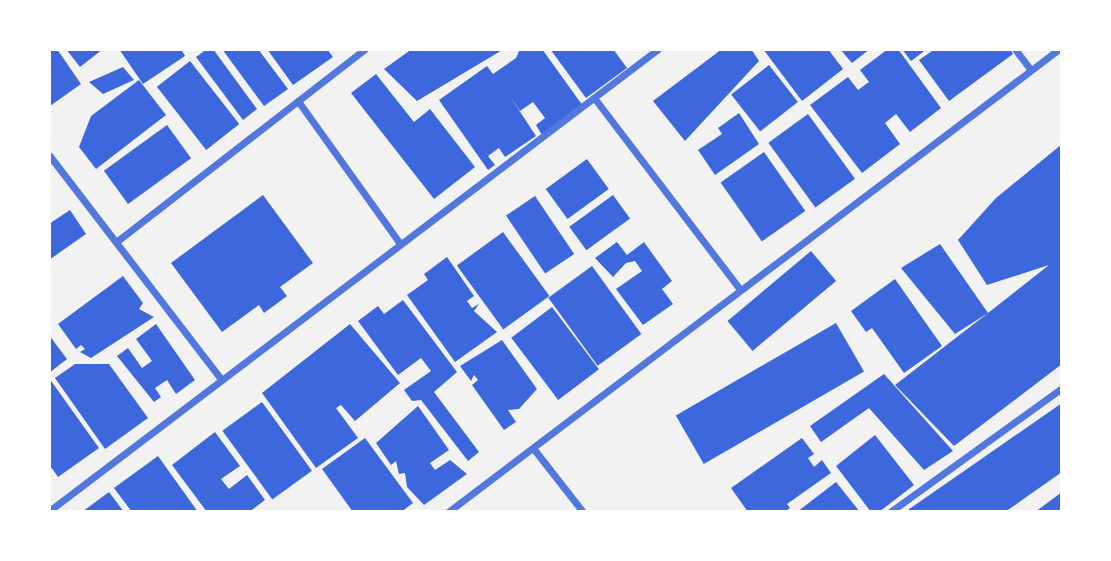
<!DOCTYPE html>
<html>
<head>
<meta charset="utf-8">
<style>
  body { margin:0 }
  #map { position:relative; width:1111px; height:561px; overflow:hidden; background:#f2f2f2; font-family:"Fira Sans",sans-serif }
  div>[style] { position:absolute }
  .building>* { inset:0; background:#3d67dc; transform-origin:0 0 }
  .minor>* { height:7px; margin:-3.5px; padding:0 3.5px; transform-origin:3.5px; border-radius:3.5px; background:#5277de }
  span { translate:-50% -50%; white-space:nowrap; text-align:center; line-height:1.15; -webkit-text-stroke:5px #fff; paint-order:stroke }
  .frame { position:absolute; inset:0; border:51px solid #fff; pointer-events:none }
</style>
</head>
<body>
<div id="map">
  <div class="building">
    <i style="clip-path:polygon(49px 49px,57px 49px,81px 84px,50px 106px)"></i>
    <i style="clip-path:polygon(66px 49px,103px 49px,80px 67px)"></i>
    <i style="clip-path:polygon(119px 49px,181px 49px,185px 56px,143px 84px)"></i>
    <i style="clip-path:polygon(207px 49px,213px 49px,257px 109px,243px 120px,196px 57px)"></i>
    <i style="clip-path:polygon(222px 49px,258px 49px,288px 89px,264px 106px)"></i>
    <i style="clip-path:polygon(267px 49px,327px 49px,333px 57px,293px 85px)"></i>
    <i style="clip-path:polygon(412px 49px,504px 49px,417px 101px,384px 69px)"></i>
    <i style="clip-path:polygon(520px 49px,542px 49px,583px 106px,542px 135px,536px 125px,545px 118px,533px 102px,520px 111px,509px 95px,536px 136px,505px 157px,499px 148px,488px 156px,495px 165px,488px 170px,439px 100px,487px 66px,493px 74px,516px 58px)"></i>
    <i style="clip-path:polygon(550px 49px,613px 49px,627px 68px,586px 98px)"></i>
    <i style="clip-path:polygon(722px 49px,751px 49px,759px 61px,685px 141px,653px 101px)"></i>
    <i style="clip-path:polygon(763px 49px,828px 49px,843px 69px,802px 101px)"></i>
    <i style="clip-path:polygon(840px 49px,870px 49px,852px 63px)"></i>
    <i style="clip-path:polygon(888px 49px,898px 49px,941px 108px,910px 132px,896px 114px,885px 123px,900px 144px,862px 173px,810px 105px,848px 77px,858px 90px,869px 82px,860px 70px)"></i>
    <i style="clip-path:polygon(902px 49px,927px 49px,911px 61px)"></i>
    <i style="clip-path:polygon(935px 49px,1010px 49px,1013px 54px,949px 101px,919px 60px)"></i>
    <i style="left:190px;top:61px;width:80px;height:42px;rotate:52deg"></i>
    <i style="left:769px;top:65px;width:47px;height:48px;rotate:52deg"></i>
    <i style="clip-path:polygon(123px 67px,134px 80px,103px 94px,89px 82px)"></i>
    <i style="clip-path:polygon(376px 74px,414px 122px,430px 109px,475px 167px,434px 199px,351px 93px)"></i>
    <i style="clip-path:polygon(139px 80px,166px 115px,96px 169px,79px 147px,91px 116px)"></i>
    <i style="clip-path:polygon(739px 113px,759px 144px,715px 175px,698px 150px,722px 134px,718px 128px)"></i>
    <i style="left:808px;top:114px;width:80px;height:49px;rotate:54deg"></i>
    <i style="left:167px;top:125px;width:41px;height:78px;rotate:54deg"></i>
    <i style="clip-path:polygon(1062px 144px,1062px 364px,954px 446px,895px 385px,988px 313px,955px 334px,901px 268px,940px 244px,988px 313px,1049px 265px,987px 285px,958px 240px,996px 198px)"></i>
    <i style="left:764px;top:152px;width:72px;height:53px;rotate:55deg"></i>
    <i style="left:587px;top:159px;width:37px;height:51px;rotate:54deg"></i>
    <i style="clip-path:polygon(263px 195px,313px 263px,280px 287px,287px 296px,264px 313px,259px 305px,222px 332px,171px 263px)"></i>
    <i style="left:613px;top:195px;width:29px;height:54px;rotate:54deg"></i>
    <i style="left:535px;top:196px;width:70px;height:35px;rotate:56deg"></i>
    <i style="clip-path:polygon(70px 210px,86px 234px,49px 260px,49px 224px)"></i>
    <i style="left:503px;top:232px;width:79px;height:57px;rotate:54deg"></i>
    <i style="clip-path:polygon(617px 242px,627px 255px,644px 242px,672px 281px,662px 289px,673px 304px,643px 325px,616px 289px,642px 271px,635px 261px,626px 263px,613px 277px,595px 258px)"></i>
    <i style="left:811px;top:251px;width:39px;height:109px;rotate:50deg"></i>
    <i style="clip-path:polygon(447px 257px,474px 296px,467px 301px,472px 308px,479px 304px,474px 311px,497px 332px,455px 362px,407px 295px,428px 280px,424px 274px)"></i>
    <i style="left:592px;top:266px;width:84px;height:54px;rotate:54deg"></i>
    <i style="clip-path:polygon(123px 276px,143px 303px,139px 309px,154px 317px,91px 358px,80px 352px,85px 349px,81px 345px,76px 349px,58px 324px)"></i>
    <i style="clip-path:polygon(895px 279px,942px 346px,904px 373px,872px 328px,866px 332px,851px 311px)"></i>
    <i style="clip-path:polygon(403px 300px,457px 372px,434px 392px,479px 452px,468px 461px,421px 400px,412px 401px,404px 390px,431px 371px,421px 358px,398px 375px,358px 321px,378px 306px,384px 314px)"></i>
    <i style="left:552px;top:307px;width:78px;height:51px;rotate:53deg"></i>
    <i style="left:836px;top:323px;width:56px;height:185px;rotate:60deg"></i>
    <i style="clip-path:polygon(156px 324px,195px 380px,176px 394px,167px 380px,155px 388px,161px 397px,154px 402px,117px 356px,128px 348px,142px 368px,152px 361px,136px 339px)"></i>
    <i style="clip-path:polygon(350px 324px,400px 383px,355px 421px,341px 405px,336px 408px,358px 438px,316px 468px,262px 393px)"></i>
    <i style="clip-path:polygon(49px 335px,67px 359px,49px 373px)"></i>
    <i style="clip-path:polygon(502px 340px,537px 389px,519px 409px,508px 410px,516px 422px,504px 430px,472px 385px,478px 380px,474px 375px,471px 381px,460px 366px)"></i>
    <i style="clip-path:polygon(75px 364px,109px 364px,148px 418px,105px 449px,55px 378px)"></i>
    <i style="clip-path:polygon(884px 374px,953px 451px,924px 470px,869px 408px,821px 442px,810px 426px)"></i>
    <i style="clip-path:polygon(49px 378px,99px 448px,58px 477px,49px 464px)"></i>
    <i style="left:262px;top:402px;width:85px;height:49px;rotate:54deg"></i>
    <i style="clip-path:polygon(1062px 403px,1062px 472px,1005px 512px,905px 512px)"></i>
    <i style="clip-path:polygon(418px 406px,449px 450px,430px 463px,435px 470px,450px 460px,467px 474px,424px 505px,407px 487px,405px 473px,399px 474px,396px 461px,391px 465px,376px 443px)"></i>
    <i style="clip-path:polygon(215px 432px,240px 466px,221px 479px,229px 489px,247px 475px,265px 500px,249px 512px,207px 512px,172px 465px)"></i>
    <i style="clip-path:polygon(875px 435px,914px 485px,879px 512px,871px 512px,836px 466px)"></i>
    <i style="clip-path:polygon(365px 438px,413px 503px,401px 512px,353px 512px,322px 469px)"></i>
    <i style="clip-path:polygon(802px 438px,814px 454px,808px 458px,814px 467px,822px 460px,831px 473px,787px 504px,790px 508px,784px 512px,748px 512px,731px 488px)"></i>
    <i style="clip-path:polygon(158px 456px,198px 512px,132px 512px,114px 488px)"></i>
    <i style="clip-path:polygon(836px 482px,860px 512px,797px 512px)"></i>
    <i style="clip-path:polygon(109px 492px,124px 512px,82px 512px)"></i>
    <i style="clip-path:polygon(1062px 492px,1062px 512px,1035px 512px)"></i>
  </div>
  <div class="minor">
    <i style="left:1015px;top:49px;width:26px;rotate:53deg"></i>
    <i style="left:595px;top:99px;width:239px;rotate:52.7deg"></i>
    <i style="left:298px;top:101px;width:173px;rotate:54.4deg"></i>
    <i style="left:49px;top:155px;width:282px;rotate:52.5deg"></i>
    <i style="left:116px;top:242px;width:315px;rotate:-37.8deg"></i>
    <i style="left:533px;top:448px;width:81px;rotate:52deg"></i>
    <i style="left:49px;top:511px;width:764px;rotate:-37.18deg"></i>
    <i style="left:448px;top:512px;width:767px;rotate:-37.15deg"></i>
    <i style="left:890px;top:512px;width:212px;rotate:-35.8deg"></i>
  </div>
  <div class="frame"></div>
</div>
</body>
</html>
